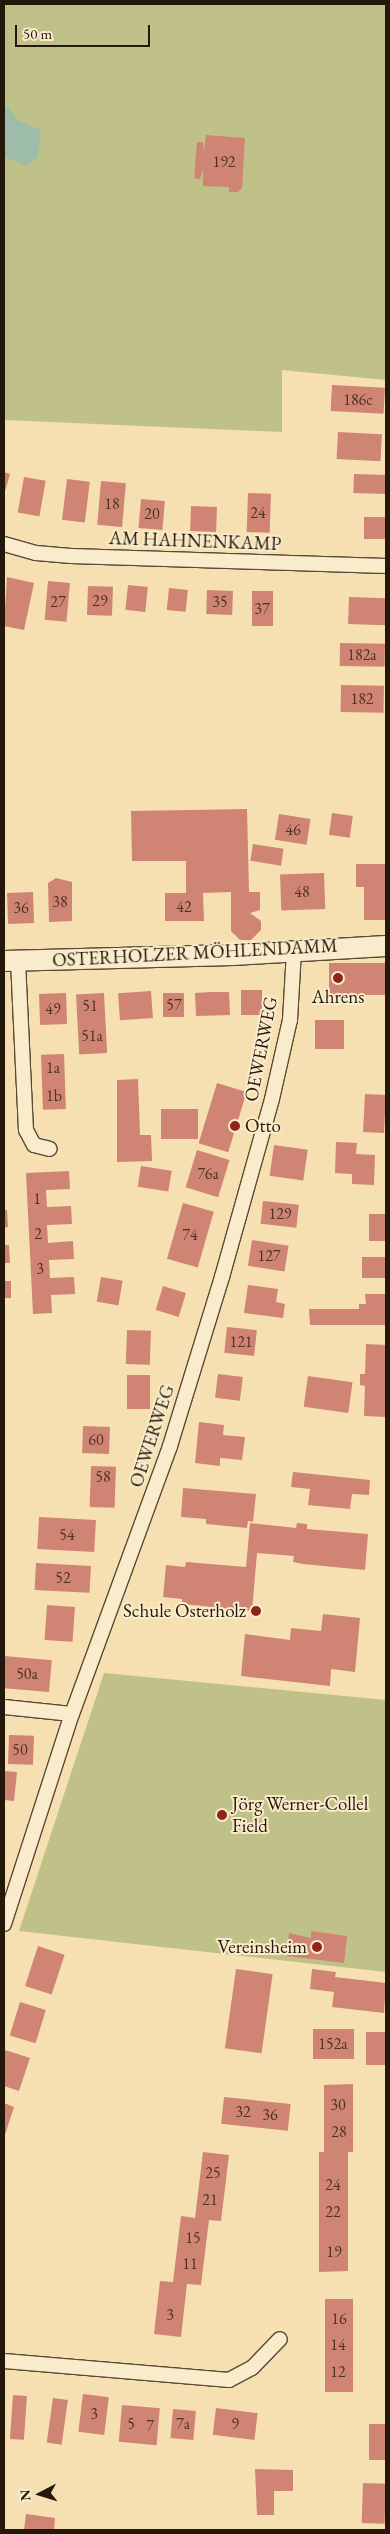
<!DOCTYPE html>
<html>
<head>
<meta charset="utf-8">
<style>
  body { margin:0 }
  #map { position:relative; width:390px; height:2534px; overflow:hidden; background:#f6e0b1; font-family:"EB Garamond",serif }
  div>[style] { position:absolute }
  .green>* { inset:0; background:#c0c189 }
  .water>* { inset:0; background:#9dbdaa }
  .building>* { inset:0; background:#d08473; transform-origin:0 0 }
  .roads { filter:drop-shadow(1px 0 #584a33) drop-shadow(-1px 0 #584a33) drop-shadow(0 1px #584a33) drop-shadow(0 -1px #584a33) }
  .street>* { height:14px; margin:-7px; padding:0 7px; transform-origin:7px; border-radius:7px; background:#f9ebcc }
  .secondary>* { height:20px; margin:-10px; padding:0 10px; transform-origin:10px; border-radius:10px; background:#f9ebcc }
  .dots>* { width:14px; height:14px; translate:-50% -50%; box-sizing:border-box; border:2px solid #f9ebcc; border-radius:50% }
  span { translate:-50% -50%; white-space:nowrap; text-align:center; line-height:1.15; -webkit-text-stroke:4px #f9ebcc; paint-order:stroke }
  .number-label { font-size:16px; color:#4e3324 }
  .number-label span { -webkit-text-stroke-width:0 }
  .street-label { font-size:19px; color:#231809 }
  .poi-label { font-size:19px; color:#231809 }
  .left { translate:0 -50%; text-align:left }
  .right { translate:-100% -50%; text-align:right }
  .frame { position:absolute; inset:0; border:5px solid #231809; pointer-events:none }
  .north { position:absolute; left:15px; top:2469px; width:50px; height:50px; -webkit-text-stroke:4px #f9ebcc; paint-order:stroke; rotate:265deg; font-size:14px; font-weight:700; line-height:20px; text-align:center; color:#231809 }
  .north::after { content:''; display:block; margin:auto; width:18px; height:22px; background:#231809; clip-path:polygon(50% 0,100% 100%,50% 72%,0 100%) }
  .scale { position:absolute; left:15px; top:25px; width:135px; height:22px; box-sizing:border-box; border:2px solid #231809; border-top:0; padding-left:6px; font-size:15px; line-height:18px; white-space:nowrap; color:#231809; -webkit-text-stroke:4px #f9ebcc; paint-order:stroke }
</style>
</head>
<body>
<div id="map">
  <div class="green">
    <i style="clip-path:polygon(4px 4px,386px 4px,386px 380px,282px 370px,282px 432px,4px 420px)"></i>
    <i style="clip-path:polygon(104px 1673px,386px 1700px,386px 1972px,19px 1931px)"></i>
  </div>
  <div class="water">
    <i style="clip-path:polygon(7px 106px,19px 121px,41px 130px,38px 157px,27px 166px,4px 157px,4px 108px)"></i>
  </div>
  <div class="building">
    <i style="clip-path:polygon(206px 135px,245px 138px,242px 188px,238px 192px,229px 192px,229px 187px,203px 186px,203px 169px,200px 179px,194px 178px,197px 142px,203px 142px,204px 152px)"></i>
    <i style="left:332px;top:385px;width:53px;height:26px;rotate:3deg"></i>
    <i style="left:338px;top:432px;width:44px;height:27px;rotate:3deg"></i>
    <i style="clip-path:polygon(4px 472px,10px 474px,4px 495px)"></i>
    <i style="left:354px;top:474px;width:32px;height:19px;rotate:2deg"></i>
    <i style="left:24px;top:477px;width:22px;height:36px;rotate:10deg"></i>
    <i style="left:67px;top:479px;width:23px;height:41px;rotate:7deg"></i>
    <i style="left:101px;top:481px;width:25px;height:44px;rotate:5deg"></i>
    <i style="left:248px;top:493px;width:23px;height:39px;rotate:2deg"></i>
    <i style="left:141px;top:499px;width:24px;height:29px;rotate:5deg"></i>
    <i style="left:191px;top:506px;width:26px;height:25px;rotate:2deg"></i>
    <i style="left:364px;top:517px;width:22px;height:22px"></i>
    <i style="clip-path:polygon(7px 577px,34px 583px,24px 630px,4px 626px)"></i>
    <i style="left:48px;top:581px;width:22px;height:39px;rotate:5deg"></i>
    <i style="left:128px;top:585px;width:20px;height:25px;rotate:6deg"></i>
    <i style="left:88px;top:586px;width:25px;height:29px;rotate:2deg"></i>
    <i style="left:169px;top:588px;width:19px;height:22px;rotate:6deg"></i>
    <i style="left:207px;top:590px;width:26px;height:24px;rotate:2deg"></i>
    <i style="left:252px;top:591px;width:21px;height:35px"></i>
    <i style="left:349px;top:597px;width:37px;height:27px;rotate:2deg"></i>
    <i style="left:340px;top:643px;width:45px;height:23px;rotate:1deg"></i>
    <i style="left:341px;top:685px;width:43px;height:27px;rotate:1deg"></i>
    <i style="clip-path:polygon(247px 809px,249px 892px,260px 892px,260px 910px,250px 913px,261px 921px,261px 930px,251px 940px,240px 940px,231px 931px,231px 892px,203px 893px,204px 921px,165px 921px,165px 893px,186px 893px,186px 861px,132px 861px,131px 811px)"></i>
    <i style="left:332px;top:813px;width:21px;height:22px;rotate:8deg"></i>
    <i style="left:279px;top:814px;width:32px;height:26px;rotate:9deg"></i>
    <i style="left:253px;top:844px;width:31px;height:17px;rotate:9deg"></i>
    <i style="clip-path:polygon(356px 864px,386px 864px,386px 920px,364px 920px,364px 887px,356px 887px)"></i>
    <i style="left:324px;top:873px;width:36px;height:44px;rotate:88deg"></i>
    <i style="clip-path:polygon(56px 878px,72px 882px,72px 921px,49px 922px,48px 883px)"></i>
    <i style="left:33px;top:892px;width:31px;height:26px;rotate:88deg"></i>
    <i style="left:329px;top:963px;width:57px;height:32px"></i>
    <i style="left:241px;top:990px;width:21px;height:25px"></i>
    <i style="left:151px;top:991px;width:27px;height:33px;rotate:86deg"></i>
    <i style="clip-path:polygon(212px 992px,229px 992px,230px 1015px,196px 1016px,195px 993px)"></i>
    <i style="left:66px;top:993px;width:31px;height:27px;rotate:88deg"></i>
    <i style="left:104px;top:993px;width:60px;height:28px;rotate:87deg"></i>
    <i style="left:163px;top:993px;width:21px;height:24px"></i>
    <i style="left:315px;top:1020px;width:29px;height:29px"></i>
    <i style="left:64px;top:1054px;width:55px;height:23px;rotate:88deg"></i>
    <i style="clip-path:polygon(138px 1079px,140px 1135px,151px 1135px,152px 1161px,117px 1162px,117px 1080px)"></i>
    <i style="left:217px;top:1083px;width:31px;height:63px;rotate:17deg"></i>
    <i style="left:365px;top:1094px;width:21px;height:38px;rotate:3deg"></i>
    <i style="left:161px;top:1109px;width:37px;height:30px"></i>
    <i style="clip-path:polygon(336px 1142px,357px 1143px,356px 1154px,375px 1155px,374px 1185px,352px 1184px,352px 1174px,335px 1173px)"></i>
    <i style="left:274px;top:1145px;width:34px;height:31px;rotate:8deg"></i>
    <i style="left:197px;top:1150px;width:34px;height:39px;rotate:17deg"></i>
    <i style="left:141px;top:1166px;width:31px;height:21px;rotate:9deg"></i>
    <i style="clip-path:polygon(69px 1171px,70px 1189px,46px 1190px,47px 1207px,71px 1206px,72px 1224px,47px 1225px,48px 1243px,73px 1241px,74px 1259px,49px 1260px,50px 1278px,74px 1277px,75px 1294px,51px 1295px,52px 1313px,33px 1314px,26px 1173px)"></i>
    <i style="left:263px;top:1201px;width:36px;height:23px;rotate:6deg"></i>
    <i style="left:183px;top:1203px;width:32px;height:58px;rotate:16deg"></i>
    <i style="clip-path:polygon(4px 1210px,7px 1210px,8px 1227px,4px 1228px)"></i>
    <i style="left:369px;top:1214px;width:17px;height:27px"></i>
    <i style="left:252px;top:1240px;width:37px;height:26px;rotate:9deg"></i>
    <i style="clip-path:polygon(4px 1245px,9px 1245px,10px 1263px,4px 1263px)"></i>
    <i style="left:362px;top:1257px;width:24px;height:21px"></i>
    <i style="left:101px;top:1277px;width:22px;height:25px;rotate:10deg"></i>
    <i style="left:4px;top:1281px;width:7px;height:17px"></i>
    <i style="clip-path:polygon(248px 1285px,278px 1289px,276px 1302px,285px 1304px,283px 1318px,244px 1313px)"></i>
    <i style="left:163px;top:1286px;width:24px;height:25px;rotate:17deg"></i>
    <i style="clip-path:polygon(365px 1294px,386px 1294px,386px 1325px,310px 1325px,309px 1309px,359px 1309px,359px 1304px,366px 1304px)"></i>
    <i style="left:227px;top:1327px;width:30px;height:26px;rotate:6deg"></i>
    <i style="left:127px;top:1330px;width:24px;height:34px;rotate:2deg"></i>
    <i style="clip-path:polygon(366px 1344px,386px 1345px,386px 1417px,364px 1416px,365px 1386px,360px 1385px,360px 1374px,365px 1374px)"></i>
    <i style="left:218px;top:1374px;width:25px;height:24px;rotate:7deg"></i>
    <i style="left:127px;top:1375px;width:23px;height:34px"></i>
    <i style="left:308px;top:1376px;width:45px;height:31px;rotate:8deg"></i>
    <i style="clip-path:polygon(199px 1422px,224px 1425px,223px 1435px,245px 1437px,242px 1460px,220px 1458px,220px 1466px,195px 1463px)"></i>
    <i style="left:83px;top:1426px;width:27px;height:27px;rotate:2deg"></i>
    <i style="left:91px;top:1466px;width:25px;height:41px;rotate:2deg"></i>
    <i style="clip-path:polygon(293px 1472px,370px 1480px,369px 1495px,352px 1494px,350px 1509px,308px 1505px,310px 1489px,291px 1487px)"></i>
    <i style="clip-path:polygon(183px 1488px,256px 1494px,253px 1522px,248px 1521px,247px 1528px,206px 1524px,206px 1519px,181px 1517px)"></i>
    <i style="left:39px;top:1517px;width:57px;height:32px;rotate:3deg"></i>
    <i style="clip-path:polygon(250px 1523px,296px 1528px,297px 1523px,307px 1524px,307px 1529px,368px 1534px,365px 1570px,303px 1564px,293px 1562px,294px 1556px,257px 1553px,252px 1611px,182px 1604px,182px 1599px,163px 1597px,166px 1565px,185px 1567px,186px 1562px,246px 1567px)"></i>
    <i style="left:36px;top:1563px;width:55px;height:27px;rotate:3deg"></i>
    <i style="left:47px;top:1605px;width:28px;height:35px;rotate:4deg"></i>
    <i style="clip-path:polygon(323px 1614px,360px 1618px,355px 1672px,331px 1669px,330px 1686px,241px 1676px,245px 1634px,290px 1640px,291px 1628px,321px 1631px)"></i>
    <i style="left:4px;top:1656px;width:48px;height:32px;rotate:5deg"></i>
    <i style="left:9px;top:1735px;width:25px;height:29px;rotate:2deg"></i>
    <i style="clip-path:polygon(4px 1771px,17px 1772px,14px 1801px,4px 1800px)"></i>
    <i style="clip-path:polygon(311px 1931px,347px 1936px,344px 1963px,287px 1956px,289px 1933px,311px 1938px)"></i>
    <i style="left:38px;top:1946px;width:28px;height:42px;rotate:18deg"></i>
    <i style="left:236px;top:1969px;width:37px;height:80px;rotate:8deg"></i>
    <i style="clip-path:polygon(312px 1969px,336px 1972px,335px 1977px,386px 1983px,384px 2013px,332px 2007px,334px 1992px,310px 1989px)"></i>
    <i style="left:20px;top:2002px;width:27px;height:35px;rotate:17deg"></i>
    <i style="left:313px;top:2029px;width:41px;height:30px"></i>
    <i style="left:366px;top:2032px;width:20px;height:33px"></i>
    <i style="clip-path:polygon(5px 2050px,30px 2058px,19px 2091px,4px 2086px)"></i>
    <i style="clip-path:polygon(353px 2084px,353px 2152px,348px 2152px,348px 2271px,319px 2272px,319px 2152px,324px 2152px,324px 2085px)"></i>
    <i style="left:224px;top:2097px;width:67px;height:27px;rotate:6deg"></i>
    <i style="clip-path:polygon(4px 2103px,14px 2107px,4px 2138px)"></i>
    <i style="clip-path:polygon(203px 2152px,229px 2155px,221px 2221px,209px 2220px,201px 2285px,187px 2284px,181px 2337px,154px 2334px,160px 2281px,173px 2282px,181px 2216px,195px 2218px)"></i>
    <i style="left:325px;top:2299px;width:28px;height:93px"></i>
    <i style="left:83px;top:2394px;width:26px;height:38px;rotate:7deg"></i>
    <i style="left:13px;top:2395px;width:14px;height:44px;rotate:4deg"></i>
    <i style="left:53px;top:2398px;width:15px;height:45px;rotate:8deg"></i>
    <i style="left:122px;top:2405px;width:38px;height:37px;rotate:5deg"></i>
    <i style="left:216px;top:2408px;width:42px;height:27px;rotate:7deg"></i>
    <i style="left:173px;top:2409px;width:23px;height:29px;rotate:5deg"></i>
    <i style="left:369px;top:2424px;width:17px;height:36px"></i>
    <i style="clip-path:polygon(255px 2469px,293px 2470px,293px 2491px,274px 2491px,274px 2515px,257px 2515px)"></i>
    <i style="left:363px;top:2483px;width:23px;height:40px;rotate:2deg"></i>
    <i style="clip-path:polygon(26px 2514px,55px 2518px,54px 2530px,24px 2530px)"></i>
  </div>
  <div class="roads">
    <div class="street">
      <i style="left:4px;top:544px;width:33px;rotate:16deg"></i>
      <i style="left:36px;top:553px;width:35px;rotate:5deg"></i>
      <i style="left:71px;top:556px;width:315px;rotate:1.8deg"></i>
      <i style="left:18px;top:961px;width:169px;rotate:87.3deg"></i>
      <i style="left:26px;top:1130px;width:17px;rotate:62deg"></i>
      <i style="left:34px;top:1145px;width:16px;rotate:14deg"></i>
      <i style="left:4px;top:1707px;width:68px;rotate:5.9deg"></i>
      <i style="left:4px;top:1924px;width:221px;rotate:-72.1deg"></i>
      <i style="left:72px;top:1714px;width:285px;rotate:-69.9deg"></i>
      <i style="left:170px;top:1446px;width:177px;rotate:-72.9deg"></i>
      <i style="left:222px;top:1277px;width:185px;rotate:-74.3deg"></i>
      <i style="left:272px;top:1099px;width:81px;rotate:-77.2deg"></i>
      <i style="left:290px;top:1020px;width:70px;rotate:-86.7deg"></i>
      <i style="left:4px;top:2361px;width:226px;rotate:4.8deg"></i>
      <i style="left:229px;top:2380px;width:26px;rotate:-28deg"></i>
      <i style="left:252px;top:2368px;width:40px;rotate:-46deg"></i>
    </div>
    <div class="secondary">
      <i style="left:4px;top:961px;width:229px;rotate:-1.5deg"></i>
      <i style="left:233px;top:955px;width:153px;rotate:-3.4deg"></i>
    </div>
  </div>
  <div class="dots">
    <i style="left:338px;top:978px;background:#8f2418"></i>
    <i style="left:235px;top:1126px;background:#8f2418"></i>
    <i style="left:256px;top:1611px;background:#8f2418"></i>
    <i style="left:222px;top:1815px;background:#8f2418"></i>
    <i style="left:317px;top:1947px;background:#8f2418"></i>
  </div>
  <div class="number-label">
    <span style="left:224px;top:162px">192</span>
    <span style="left:358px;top:400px">186c</span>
    <span style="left:112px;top:504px">18</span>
    <span style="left:258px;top:513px">24</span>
    <span style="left:152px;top:514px">20</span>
    <span style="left:100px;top:601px">29</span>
    <span style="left:58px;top:602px">27</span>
    <span style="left:220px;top:602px">35</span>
    <span style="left:262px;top:609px">37</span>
    <span style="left:362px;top:655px">182a</span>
    <span style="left:362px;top:699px">182</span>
    <span style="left:293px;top:830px">46</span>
    <span style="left:302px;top:892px">48</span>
    <span style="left:60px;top:902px">38</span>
    <span style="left:184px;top:907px">42</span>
    <span style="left:21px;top:908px">36</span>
    <span style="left:174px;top:1005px">57</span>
    <span style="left:90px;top:1006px">51</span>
    <span style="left:53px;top:1009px">49</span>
    <span style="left:92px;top:1036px">51a</span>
    <span style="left:53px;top:1068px">1a</span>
    <span style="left:54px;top:1096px">1b</span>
    <span style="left:208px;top:1174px">76a</span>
    <span style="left:37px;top:1199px">1</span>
    <span style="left:280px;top:1214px">129</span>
    <span style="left:38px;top:1234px">2</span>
    <span style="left:190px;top:1235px">74</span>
    <span style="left:269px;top:1256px">127</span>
    <span style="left:40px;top:1269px">3</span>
    <span style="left:241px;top:1342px">121</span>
    <span style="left:96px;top:1440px">60</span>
    <span style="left:103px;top:1477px">58</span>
    <span style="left:67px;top:1535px">54</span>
    <span style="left:63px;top:1578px">52</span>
    <span style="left:27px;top:1674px">50a</span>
    <span style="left:20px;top:1750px">50</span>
    <span style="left:333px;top:2044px">152a</span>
    <span style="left:338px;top:2105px">30</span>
    <span style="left:243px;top:2112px">32</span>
    <span style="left:270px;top:2115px">36</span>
    <span style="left:339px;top:2132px">28</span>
    <span style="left:213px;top:2173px">25</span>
    <span style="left:333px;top:2185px">24</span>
    <span style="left:210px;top:2200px">21</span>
    <span style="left:333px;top:2212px">22</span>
    <span style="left:193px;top:2238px">15</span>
    <span style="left:334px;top:2252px">19</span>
    <span style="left:190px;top:2264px">11</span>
    <span style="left:170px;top:2315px">3</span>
    <span style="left:339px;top:2319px">16</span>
    <span style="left:338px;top:2345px">14</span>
    <span style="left:338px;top:2372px">12</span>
    <span style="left:94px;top:2414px">3</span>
    <span style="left:131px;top:2424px">5</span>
    <span style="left:183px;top:2424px">7a</span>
    <span style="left:235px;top:2424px">9</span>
    <span style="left:150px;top:2426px">7</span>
  </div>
  <div class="street-label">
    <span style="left:195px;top:541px;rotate:2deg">AM HAHNENKAMP</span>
    <span style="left:195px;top:953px;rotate:-3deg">OSTERHOLZER MÖHLENDAMM</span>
    <span style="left:261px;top:1049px;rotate:-79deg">OEWERWEG</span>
    <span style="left:152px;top:1436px;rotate:-72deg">OEWERWEG</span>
  </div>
  <div class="poi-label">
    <span style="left:338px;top:997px">Ahrens</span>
    <span class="left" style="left:245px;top:1126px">Otto</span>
    <span class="right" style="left:246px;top:1611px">Schule Osterholz</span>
    <span class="left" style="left:232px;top:1815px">Jörg Werner-Collel<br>Field</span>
    <span class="right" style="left:307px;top:1947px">Vereinsheim</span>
  </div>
  <div class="frame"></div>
  <div class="north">N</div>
  <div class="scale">50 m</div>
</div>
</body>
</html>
